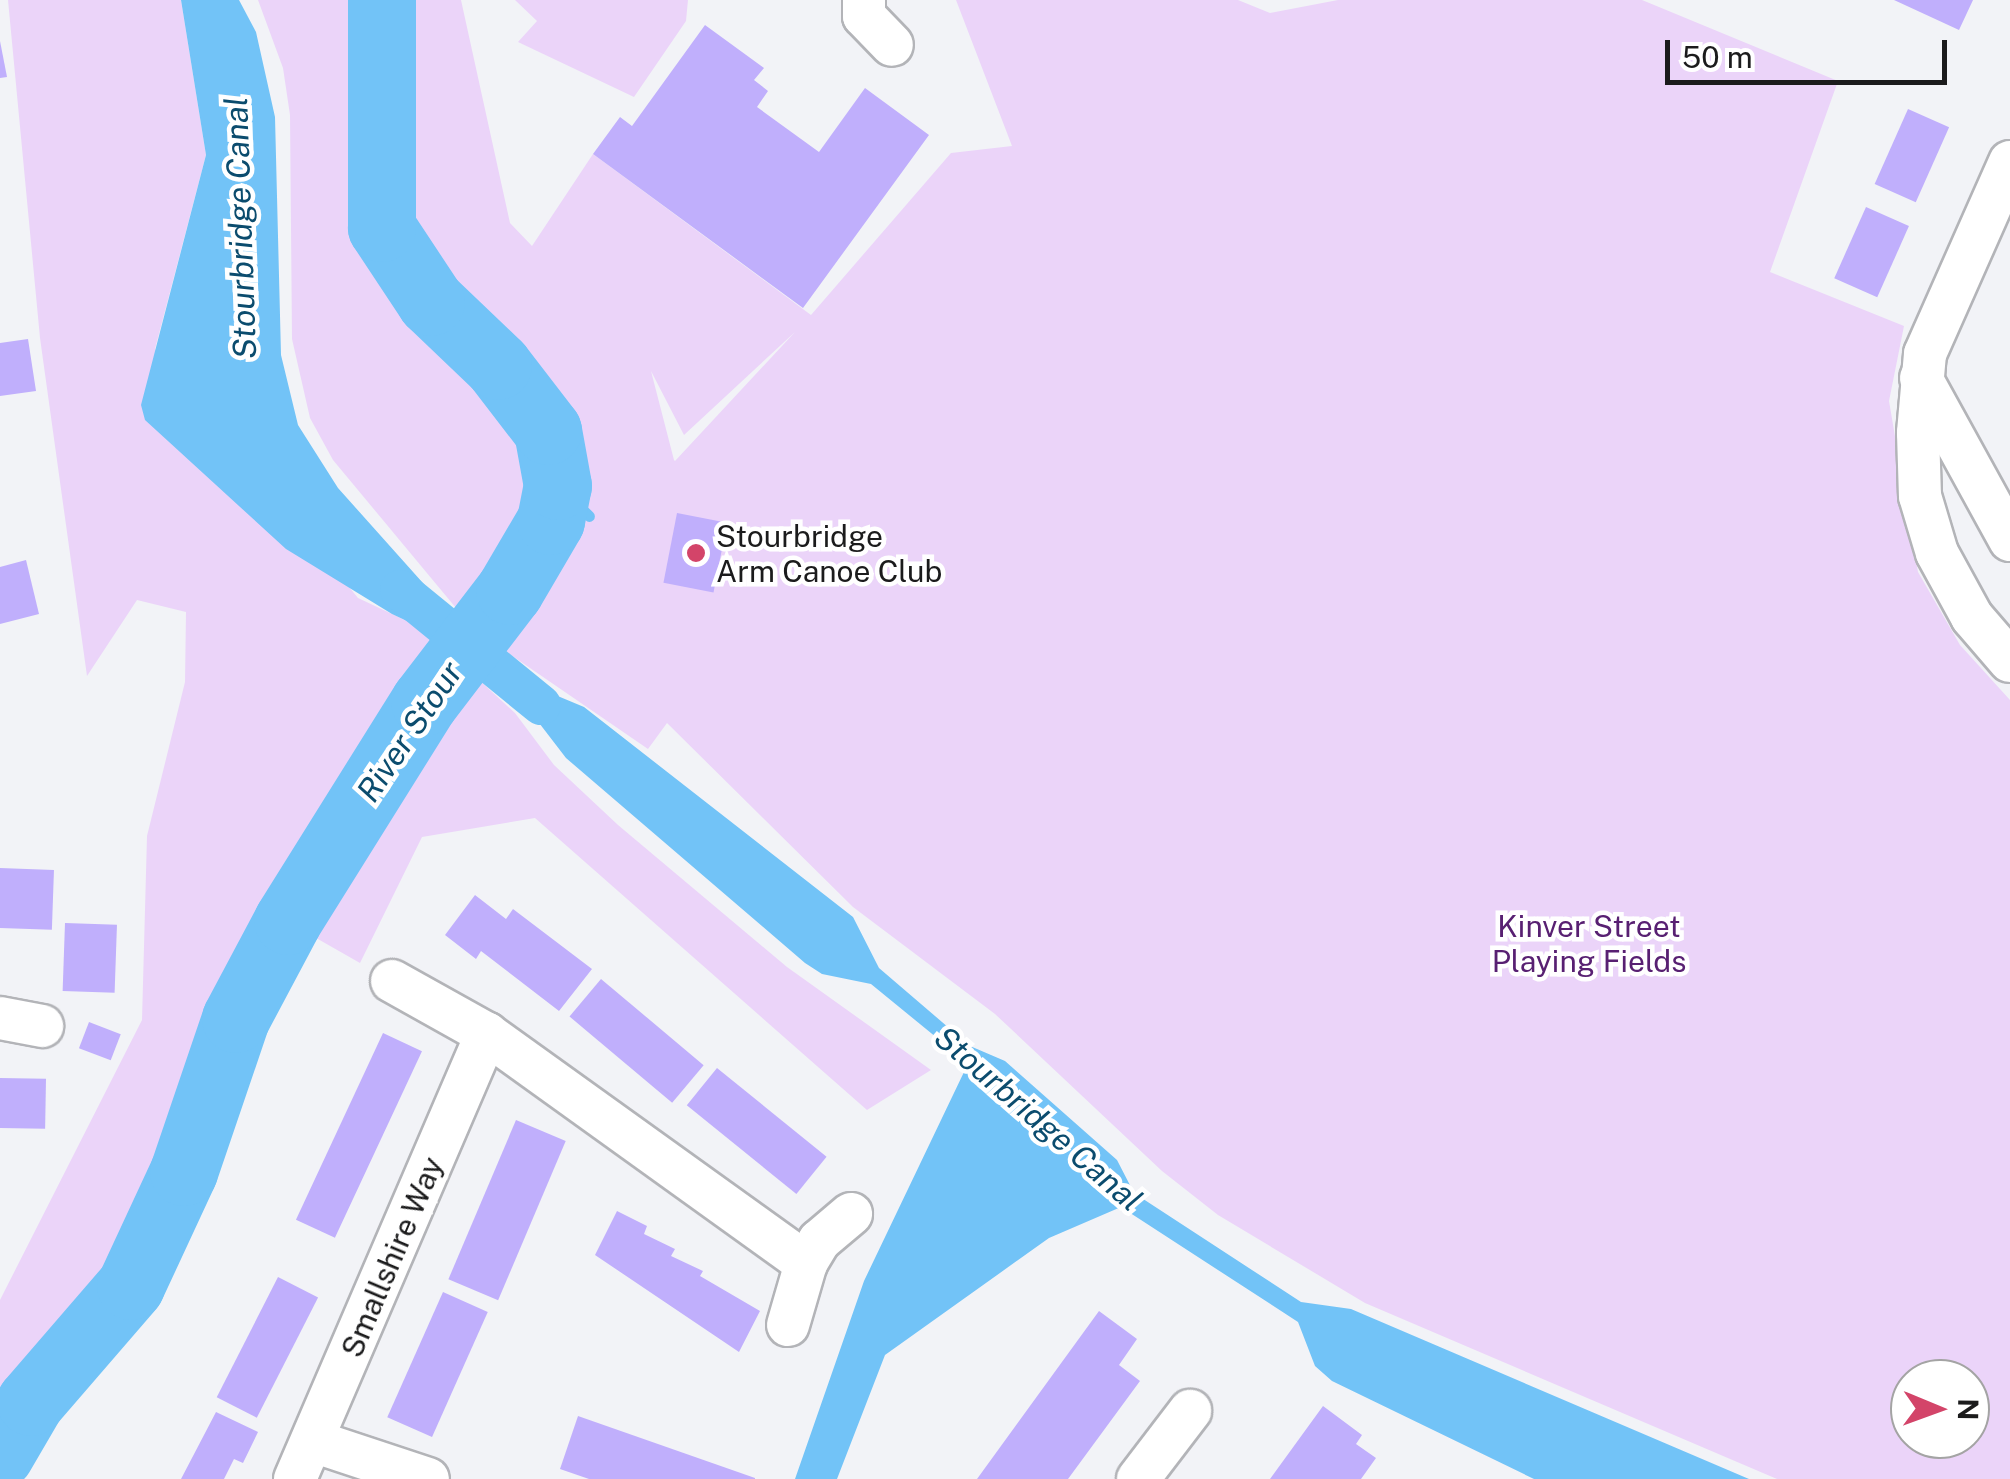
<!DOCTYPE html>
<html>
<head>
<meta charset="utf-8">
<style>
  body { margin:0 }
  #map { position:relative; width:2010px; height:1479px; overflow:hidden; background:#f2f3f7; font-family:"Public Sans",sans-serif }
  div>[style] { position:absolute }
  .green>* { inset:0; background:#ebd4f9 }
  .water>* { inset:0; background:#72c3f7 }
  .stream>* { height:11px; margin:-5.5px; padding:0 5.5px; transform-origin:5.5px; border-radius:5.5px; background:#72c3f7 }
  .canal>* { height:40px; margin:-20px; padding:0 20px; transform-origin:20px; border-radius:20px; background:#72c3f7 }
  .river>* { height:68px; margin:-34px; padding:0 34px; transform-origin:34px; border-radius:34px; background:#72c3f7 }
  .building>* { inset:0; background:#c0affc; transform-origin:0 0 }
  .roads { filter:drop-shadow(2px 0 #b3b4b8) drop-shadow(-2px 0 #b3b4b8) drop-shadow(0 2px #b3b4b8) drop-shadow(0 -2px #b3b4b8) }
  .minor>* { height:42px; margin:-21px; padding:0 21px; transform-origin:21px; border-radius:21px; background:#fff }
  .dots>* { width:28px; height:28px; translate:-50% -50%; box-sizing:border-box; border:5px solid #fff; border-radius:50% }
  span { translate:-50% -50%; white-space:nowrap; text-align:center; line-height:1.15; -webkit-text-stroke:9px #fff; paint-order:stroke }
  .poi-label { font-size:30px; color:#1b1b1c }
  .left { translate:0 -50%; text-align:left }
  .park-label { font-size:30px; color:#582072 }
  .street-label { font-size:30px; color:#1b1b1c }
  .water-label { font-size:32px; color:#0b4c6e; font-style:italic }
  .north { position:absolute; left:1890px; top:1359px; width:100px; height:100px; box-sizing:border-box; background:#fff; border:2px solid #a4a4a4; border-radius:50%; rotate:91deg; font-size:28px; font-weight:700; line-height:40px; text-align:center; color:#1b1b1c }
  .north::after { content:''; display:block; margin:auto; width:35px; height:45px; background:#d34469; clip-path:polygon(50% 0,100% 100%,50% 72%,0 100%) }
  .scale { position:absolute; left:1665px; top:40px; width:282px; height:45px; box-sizing:border-box; border:5px solid #1b1b1c; border-top:0; padding-left:12px; font-size:30px; line-height:35px; white-space:nowrap; color:#1b1b1c; -webkit-text-stroke:8px #fff; paint-order:stroke }
</style>
</head>
<body>
<div id="map">
  <div class="green">
    <i style="clip-path:polygon(8px 0,181px 0,206px 155px,155px 349px,358px 598px,424px 629px,515px 713px,554px 765px,618px 825px,787px 967px,931px 1070px,867px 1110px,535px 818px,422px 837px,360px 963px,288px 922px,236px 1019px,184px 1172px,131px 1286px,31px 1402px,0 1455px,0 1300px,142px 1020px,147px 836px,185px 682px,186px 612px,137px 600px,87px 676px,40px 338px)"></i>
    <i style="clip-path:polygon(evenodd,258px 0,461px 0,510px 223px,532px 246px,593px 154px,811px 315px,951px 153px,1012px 146px,956px 0,1238px 0,1270px 13px,1338px 0,1642px 0,1838px 81px,1770px 272px,1904px 326px,1889px 401px,1918px 572px,1960px 645px,2010px 700px,2010px 1479px,1777px 1479px,1365px 1303px,1218px 1215px,1162px 1171px,995px 1014px,853px 907px,667px 723px,648px 749px,511px 655px,456px 608px,333px 460px,310px 418px,292px 339px,290px 115px,283px 68px,258px 0,795px 332px,675px 461px,674px 460px,651px 371px,684px 435px,795px 332px,258px 0,1910px 1379px,1970px 1379px,1970px 1439px,1910px 1439px,1910px 1379px)"></i>
    <i style="clip-path:polygon(515px 0,688px 0,686px 21px,634px 97px,518px 42px,537px 21px)"></i>
  </div>
  <div class="water">
    <i style="clip-path:polygon(181px 0,239px 0,256px 32px,275px 117px,281px 355px,298px 425px,338px 488px,439px 601px,442px 623px,424px 629px,392px 614px,286px 549px,145px 420px,141px 405px,206px 155px)"></i>
    <i style="clip-path:polygon(500px 672px,584px 707px,853px 917px,879px 968px,970px 1046px,1005px 1061px,1117px 1160px,1134px 1193px,1301px 1302px,1351px 1309px,1749px 1479px,1534px 1479px,1332px 1381px,1315px 1366px,1298px 1322px,1121px 1207px,1049px 1238px,885px 1355px,837px 1479px,795px 1479px,864px 1281px,964px 1072px,964px 1060px,871px 984px,822px 974px,805px 963px,566px 758px)"></i>
  </div>
  <div class="stream">
    <i style="left:558px;top:486px;width:43px;rotate:44.1deg"></i>
  </div>
  <div class="canal">
    <i style="left:400px;top:590px;width:182px;rotate:39.2deg"></i>
  </div>
  <div class="river">
    <i style="left:0;top:1455px;width:61px;rotate:-59.7deg"></i>
    <i style="left:31px;top:1402px;width:153px;rotate:-49.2deg"></i>
    <i style="left:131px;top:1286px;width:126px;rotate:-65.1deg"></i>
    <i style="left:184px;top:1172px;width:162px;rotate:-71.2deg"></i>
    <i style="left:236px;top:1019px;width:111px;rotate:-62deg"></i>
    <i style="left:288px;top:921px;width:258px;rotate:-58deg"></i>
    <i style="left:425px;top:702px;width:140px;rotate:-52.6deg"></i>
    <i style="left:510px;top:591px;width:81px;rotate:-59.6deg"></i>
    <i style="left:551px;top:521px;width:36px;rotate:-79deg"></i>
    <i style="left:558px;top:486px;width:56px;rotate:-100.3deg"></i>
    <i style="left:548px;top:431px;width:82px;rotate:-127.6deg"></i>
    <i style="left:498px;top:366px;width:93px;rotate:-136.3deg"></i>
    <i style="left:431px;top:302px;width:89px;rotate:-123.5deg"></i>
    <i style="left:382px;top:228px;width:228px;rotate:-90deg"></i>
  </div>
  <div class="building">
    <i style="clip-path:polygon(1894px 0,1973px 0,1959px 30px)"></i>
    <i style="clip-path:polygon(705px 25px,764px 68px,754px 80px,768px 91px,757px 107px,819px 152px,865px 88px,929px 135px,803px 308px,593px 154px,620px 117px,632px 126px)"></i>
    <i style="clip-path:polygon(0 41px,7px 77px,0 78px)"></i>
    <i style="left:1908px;top:109px;width:45px;height:82px;rotate:24deg"></i>
    <i style="left:1866px;top:207px;width:47px;height:78px;rotate:24deg"></i>
    <i style="clip-path:polygon(28px 339px,36px 391px,0 396px,0 343px)"></i>
    <i style="left:677px;top:513px;width:51px;height:71px;rotate:11deg"></i>
    <i style="clip-path:polygon(26px 560px,39px 614px,0 624px,0 567px)"></i>
    <i style="left:0;top:868px;width:54px;height:60px;rotate:2deg"></i>
    <i style="clip-path:polygon(475px 895px,506px 919px,513px 909px,592px 969px,559px 1011px,481px 951px,476px 959px,445px 935px)"></i>
    <i style="left:65px;top:923px;width:52px;height:68px;rotate:2deg"></i>
    <i style="left:601px;top:979px;width:134px;height:49px;rotate:40deg"></i>
    <i style="left:89px;top:1022px;width:34px;height:28px;rotate:21deg"></i>
    <i style="left:383px;top:1033px;width:43px;height:206px;rotate:25deg"></i>
    <i style="left:717px;top:1068px;width:141px;height:48px;rotate:39deg"></i>
    <i style="left:0;top:1078px;width:46px;height:50px;rotate:1deg"></i>
    <i style="left:516px;top:1120px;width:54px;height:173px;rotate:23deg"></i>
    <i style="clip-path:polygon(617px 1211px,647px 1226px,644px 1234px,675px 1249px,671px 1256px,703px 1271px,700px 1276px,760px 1311px,739px 1352px,595px 1255px)"></i>
    <i style="left:278px;top:1277px;width:45px;height:135px;rotate:27deg"></i>
    <i style="left:443px;top:1292px;width:49px;height:137px;rotate:24deg"></i>
    <i style="clip-path:polygon(1099px 1311px,1137px 1339px,1119px 1365px,1140px 1381px,1068px 1479px,977px 1479px)"></i>
    <i style="clip-path:polygon(1323px 1406px,1362px 1435px,1356px 1444px,1376px 1458px,1361px 1479px,1270px 1479px)"></i>
    <i style="clip-path:polygon(216px 1412px,258px 1432px,243px 1463px,234px 1459px,224px 1479px,181px 1479px)"></i>
    <i style="clip-path:polygon(578px 1416px,755px 1478px,755px 1479px,589px 1479px,560px 1469px)"></i>
  </div>
  <div class="roads">
    <div class="minor">
      <i style="left:864px;top:0;width:16px;rotate:90deg"></i>
      <i style="left:864px;top:16px;width:40px;rotate:46deg"></i>
      <i style="left:2010px;top:162px;width:210px;rotate:113.9deg"></i>
      <i style="left:1925px;top:354px;width:79px;rotate:95.1deg"></i>
      <i style="left:1918px;top:433px;width:63px;rotate:88.2deg"></i>
      <i style="left:1920px;top:496px;width:59px;rotate:73.4deg"></i>
      <i style="left:1937px;top:553px;width:73px;rotate:61.3deg"></i>
      <i style="left:1972px;top:617px;width:58px;rotate:49.2deg"></i>
      <i style="left:1921px;top:378px;width:185px;rotate:61.2deg"></i>
      <i style="left:392px;top:981px;width:109px;rotate:29.2deg"></i>
      <i style="left:487px;top:1034px;width:393px;rotate:35.7deg"></i>
      <i style="left:0;top:1018px;width:43px;rotate:10.8deg"></i>
      <i style="left:788px;top:1325px;width:65px;rotate:-73.8deg"></i>
      <i style="left:806px;top:1263px;width:26px;rotate:-59deg"></i>
      <i style="left:819px;top:1241px;width:42px;rotate:-40.2deg"></i>
      <i style="left:313px;top:1441px;width:121px;rotate:18.3deg"></i>
      <i style="left:295px;top:1479px;width:485px;rotate:-66.7deg"></i>
      <i style="left:1138px;top:1479px;width:86px;rotate:-52.6deg"></i>
    </div>
  </div>
  <div class="dots">
    <i style="left:696px;top:553px;background:#d34469"></i>
  </div>
  <div class="poi-label">
    <span class="left" style="left:716px;top:553px">Stourbridge<br>Arm Canoe Club</span>
  </div>
  <div class="park-label">
    <span style="left:1589px;top:943px">Kinver Street<br>Playing Fields</span>
  </div>
  <div class="street-label">
    <span style="left:392px;top:1257px;rotate:-67deg">Smallshire Way</span>
  </div>
  <div class="water-label">
    <span style="left:241px;top:228px;rotate:-92deg">Stourbridge Canal</span>
    <span style="left:410px;top:732px;rotate:-56deg">River Stour</span>
    <span style="left:1038px;top:1119px;rotate:41deg">Stourbridge Canal</span>
  </div>
  <div class="north">N</div>
  <div class="scale">50 m</div>
</div>
</body>
</html>
